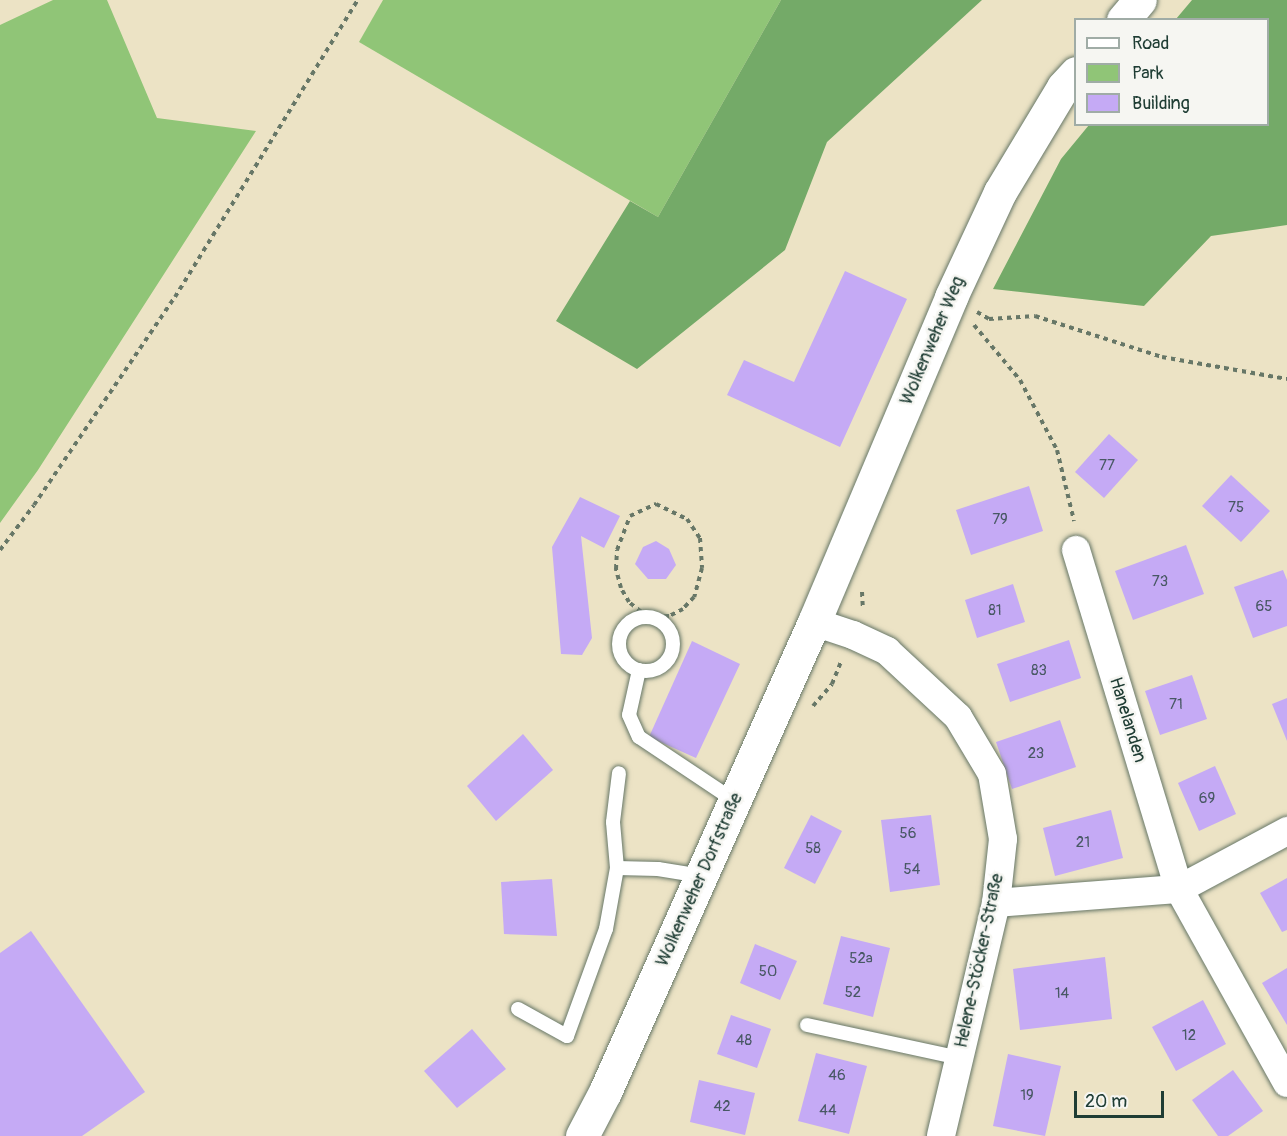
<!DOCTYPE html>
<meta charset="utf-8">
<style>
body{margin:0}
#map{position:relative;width:1287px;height:1136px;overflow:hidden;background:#ece3c5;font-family:Pangolin,sans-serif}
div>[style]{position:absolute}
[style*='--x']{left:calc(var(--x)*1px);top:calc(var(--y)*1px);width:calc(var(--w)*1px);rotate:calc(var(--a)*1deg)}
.green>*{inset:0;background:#90c577}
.forest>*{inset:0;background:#74aa68}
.building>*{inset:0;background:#c5aaf5}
.path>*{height:4px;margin-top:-2px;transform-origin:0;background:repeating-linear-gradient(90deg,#677767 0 4.5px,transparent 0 9px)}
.roads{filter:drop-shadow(0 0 2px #677767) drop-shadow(0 0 2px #677767)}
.lane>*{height:14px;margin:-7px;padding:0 7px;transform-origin:7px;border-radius:7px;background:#fff}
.lane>.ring{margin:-7px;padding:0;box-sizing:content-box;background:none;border:14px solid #fff;border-radius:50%}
.street>*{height:28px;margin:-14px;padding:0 14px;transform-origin:14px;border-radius:14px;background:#fff}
.secondary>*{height:33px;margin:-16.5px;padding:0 16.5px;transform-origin:16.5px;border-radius:16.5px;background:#fff}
span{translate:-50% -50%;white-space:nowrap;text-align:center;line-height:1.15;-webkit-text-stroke:5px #f6f6f2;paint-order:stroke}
.number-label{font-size:15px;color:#485864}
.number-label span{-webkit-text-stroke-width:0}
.street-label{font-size:18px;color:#1f3d34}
.legend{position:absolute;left:1074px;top:18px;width:195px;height:108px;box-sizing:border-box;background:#f6f6f2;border:2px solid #a0aca6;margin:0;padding:8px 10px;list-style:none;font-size:18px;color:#1f3d34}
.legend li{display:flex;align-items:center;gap:12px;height:30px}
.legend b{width:30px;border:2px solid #a0aca6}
.scale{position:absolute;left:1074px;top:1091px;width:90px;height:27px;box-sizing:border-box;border:3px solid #1f3d34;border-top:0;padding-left:8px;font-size:18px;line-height:21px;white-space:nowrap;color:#1f3d34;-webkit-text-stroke:4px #f6f6f2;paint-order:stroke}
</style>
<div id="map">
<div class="green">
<div style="clip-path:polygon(53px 0,107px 0,157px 118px,256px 131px,38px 470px,0 523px,0 25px)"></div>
<div style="clip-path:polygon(383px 0,781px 0,658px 217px,359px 42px)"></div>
</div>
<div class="forest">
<div style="clip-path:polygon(781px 0,982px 0,827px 142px,785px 250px,637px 369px,556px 321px,630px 201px,658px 217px)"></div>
<div style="clip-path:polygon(1192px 0,1287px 0,1287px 225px,1211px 236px,1144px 306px,993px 289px,1061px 159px,1089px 125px,1268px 124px,1268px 20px,1176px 19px)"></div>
</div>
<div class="building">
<div style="clip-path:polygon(845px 271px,907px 299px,840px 447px,727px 395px,744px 360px,794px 382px)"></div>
<div style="clip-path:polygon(1109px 434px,1138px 460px,1104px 498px,1075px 472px)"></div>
<div style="clip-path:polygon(1231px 475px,1270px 511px,1241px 542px,1202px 506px)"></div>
<div style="clip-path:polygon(1029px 486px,1043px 531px,971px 555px,956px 510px)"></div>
<div style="clip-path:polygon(580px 497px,620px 516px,604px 548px,581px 536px,592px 638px,582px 655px,561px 654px,552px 547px)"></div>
<div style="clip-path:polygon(656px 541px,669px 549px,676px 565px,666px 579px,648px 579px,635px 564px,643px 547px)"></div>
<div style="clip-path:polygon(1186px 545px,1204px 594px,1133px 620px,1115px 571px)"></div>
<div style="clip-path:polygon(1283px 570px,1287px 580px,1287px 626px,1253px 638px,1234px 587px)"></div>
<div style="clip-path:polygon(1013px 584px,1025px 622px,977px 638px,965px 600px)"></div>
<div style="clip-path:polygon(1069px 640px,1081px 678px,1010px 702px,997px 664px)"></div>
<div style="clip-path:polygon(692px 641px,740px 664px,696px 758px,649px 737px)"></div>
<div style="clip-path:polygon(1192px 675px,1207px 719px,1160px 735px,1145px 691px)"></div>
<div style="clip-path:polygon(1287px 698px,1287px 741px,1272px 704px)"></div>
<div style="clip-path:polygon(1060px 720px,1076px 767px,1012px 789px,996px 742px)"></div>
<div style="clip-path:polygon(523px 734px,553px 770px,496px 821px,467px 786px)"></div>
<div style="clip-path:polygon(1215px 766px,1236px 814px,1199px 831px,1178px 783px)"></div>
<div style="clip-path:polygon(1111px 810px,1123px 858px,1055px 876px,1043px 828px)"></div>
<div style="clip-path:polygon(811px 815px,842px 831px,815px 884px,784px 868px)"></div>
<div style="clip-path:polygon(931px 815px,940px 885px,890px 892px,881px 820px)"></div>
<div style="clip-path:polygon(1287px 878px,1287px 930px,1282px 932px,1260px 893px)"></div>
<div style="clip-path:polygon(552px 879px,557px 936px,504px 934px,501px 882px)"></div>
<div style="clip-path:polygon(31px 931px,145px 1092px,82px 1136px,0 1136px,0 953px)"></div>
<div style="clip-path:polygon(841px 936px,890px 948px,873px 1017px,823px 1004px)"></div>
<div style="clip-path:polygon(755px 944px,797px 961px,780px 1000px,740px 983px)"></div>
<div style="clip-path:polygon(1105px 957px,1112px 1019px,1020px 1030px,1013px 969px)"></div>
<div style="clip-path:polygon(1287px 968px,1287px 1025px,1262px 983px)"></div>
<div style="clip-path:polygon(1203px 1000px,1226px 1044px,1176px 1071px,1152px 1027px)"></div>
<div style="clip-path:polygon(731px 1015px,771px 1029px,757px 1068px,717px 1054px)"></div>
<div style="clip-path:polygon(472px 1029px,506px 1069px,457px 1108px,424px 1071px)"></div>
<div style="clip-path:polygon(816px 1053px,867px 1066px,849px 1134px,798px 1121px)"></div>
<div style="clip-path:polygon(1008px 1054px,1061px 1066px,1045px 1136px,993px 1126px)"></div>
<div style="clip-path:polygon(1233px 1070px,1263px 1111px,1228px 1136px,1218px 1136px,1192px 1100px)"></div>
<div style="clip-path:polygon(699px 1080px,755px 1093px,745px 1135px,690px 1122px)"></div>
</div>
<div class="path">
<div style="--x:977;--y:312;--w:14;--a:30"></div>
<div style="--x:989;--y:319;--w:46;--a:-3.7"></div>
<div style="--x:1035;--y:316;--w:133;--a:17.9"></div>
<div style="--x:1162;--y:357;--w:127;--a:10"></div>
<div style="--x:974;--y:325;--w:72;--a:50.1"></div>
<div style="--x:1020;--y:380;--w:79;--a:62.1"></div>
<div style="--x:1057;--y:450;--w:73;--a:76.5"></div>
<div style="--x:656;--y:504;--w:34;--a:26"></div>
<div style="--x:687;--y:519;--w:23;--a:56"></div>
<div style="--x:700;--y:538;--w:30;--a:86"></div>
<div style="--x:702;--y:568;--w:30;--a:105"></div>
<div style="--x:694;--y:597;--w:16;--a:133"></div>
<div style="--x:683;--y:609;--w:16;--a:153"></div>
<div style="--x:669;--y:616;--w:21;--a:177"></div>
<div style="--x:648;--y:617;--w:24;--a:-142"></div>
<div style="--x:629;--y:602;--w:16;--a:-120"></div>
<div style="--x:621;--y:588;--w:20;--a:-105"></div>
<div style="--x:616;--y:569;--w:19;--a:-87"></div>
<div style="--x:617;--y:550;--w:36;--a:-69"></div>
<div style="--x:630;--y:516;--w:29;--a:-25"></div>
<div style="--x:0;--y:550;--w:56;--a:-52.9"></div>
<div style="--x:34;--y:505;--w:251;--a:-55.9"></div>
<div style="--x:175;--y:297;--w:349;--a:-58.4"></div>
<div style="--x:862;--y:592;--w:17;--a:87"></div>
<div style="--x:813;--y:706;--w:29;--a:-49"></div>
<div style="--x:832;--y:684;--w:24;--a:-68"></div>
</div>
<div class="roads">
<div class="lane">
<div class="ring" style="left:619px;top:617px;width:40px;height:40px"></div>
<div style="--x:639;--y:670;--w:46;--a:102.5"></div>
<div style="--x:629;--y:715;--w:24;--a:66"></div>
<div style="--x:639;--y:737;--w:115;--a:33.7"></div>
<div style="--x:617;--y:868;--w:41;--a:1.4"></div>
<div style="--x:658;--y:869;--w:44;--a:9.2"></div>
<div style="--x:518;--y:1009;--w:56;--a:28.9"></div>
<div style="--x:567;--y:1036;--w:114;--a:-70"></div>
<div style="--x:606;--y:929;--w:62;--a:-79.8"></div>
<div style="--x:617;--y:868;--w:46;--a:-95"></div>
<div style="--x:613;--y:822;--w:49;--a:-83"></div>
<div style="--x:807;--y:1025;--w:157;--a:12.2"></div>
</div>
<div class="street">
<div style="--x:1076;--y:550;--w:354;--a:73.1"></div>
<div style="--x:1179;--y:889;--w:222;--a:60.9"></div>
<div style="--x:814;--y:622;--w:41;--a:18.4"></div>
<div style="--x:853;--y:635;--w:38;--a:25"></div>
<div style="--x:887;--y:651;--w:97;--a:42.9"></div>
<div style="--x:958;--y:717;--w:66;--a:59.2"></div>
<div style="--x:992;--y:774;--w:66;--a:80.4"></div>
<div style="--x:1003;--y:839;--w:64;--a:96.2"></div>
<div style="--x:996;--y:903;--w:239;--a:103.3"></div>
<div style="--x:996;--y:903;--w:184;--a:-4.4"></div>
<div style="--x:1179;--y:889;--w:123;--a:-28.2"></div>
</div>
<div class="secondary">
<div style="--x:1123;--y:20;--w:26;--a:-50"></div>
<div style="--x:582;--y:1136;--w:50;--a:-62.4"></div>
<div style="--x:605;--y:1092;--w:514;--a:-66.03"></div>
<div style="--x:814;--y:622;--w:353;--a:-67.1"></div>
<div style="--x:951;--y:297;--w:116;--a:-65"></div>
<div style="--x:1000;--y:192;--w:122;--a:-59"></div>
<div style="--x:1063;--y:87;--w:19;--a:-47"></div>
</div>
</div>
<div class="number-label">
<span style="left:1107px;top:466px">77</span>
<span style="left:1236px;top:508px">75</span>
<span style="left:1000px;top:520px">79</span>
<span style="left:1160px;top:582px">73</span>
<span style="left:1264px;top:607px">65</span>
<span style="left:995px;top:611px">81</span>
<span style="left:1039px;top:671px">83</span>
<span style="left:1176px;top:705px">71</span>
<span style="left:1036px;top:754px">23</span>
<span style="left:1207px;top:799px">69</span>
<span style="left:908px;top:834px">56</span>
<span style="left:1083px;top:843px">21</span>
<span style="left:813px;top:849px">58</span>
<span style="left:912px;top:870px">54</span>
<span style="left:861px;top:959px">52a</span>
<span style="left:768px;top:972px">50</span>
<span style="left:853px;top:993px">52</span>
<span style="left:1062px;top:994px">14</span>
<span style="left:1189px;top:1036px">12</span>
<span style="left:744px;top:1041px">48</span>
<span style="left:837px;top:1076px">46</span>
<span style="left:1027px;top:1096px">19</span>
<span style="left:722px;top:1107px">42</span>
<span style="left:828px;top:1111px">44</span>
</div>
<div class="street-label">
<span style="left:933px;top:341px;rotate:-67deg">Wolkenweher Weg</span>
<span style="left:1127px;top:720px;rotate:73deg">Hanelanden</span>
<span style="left:700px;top:880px;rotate:-66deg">Wolkenweher Dorfstraße</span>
<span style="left:980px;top:961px;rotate:-78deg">Helene-Stöcker-Straße</span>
</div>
<ul class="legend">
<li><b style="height:8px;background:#fff"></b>Road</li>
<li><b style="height:16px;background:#90c577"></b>Park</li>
<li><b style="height:16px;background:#c5aaf5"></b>Building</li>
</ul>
<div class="scale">20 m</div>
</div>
